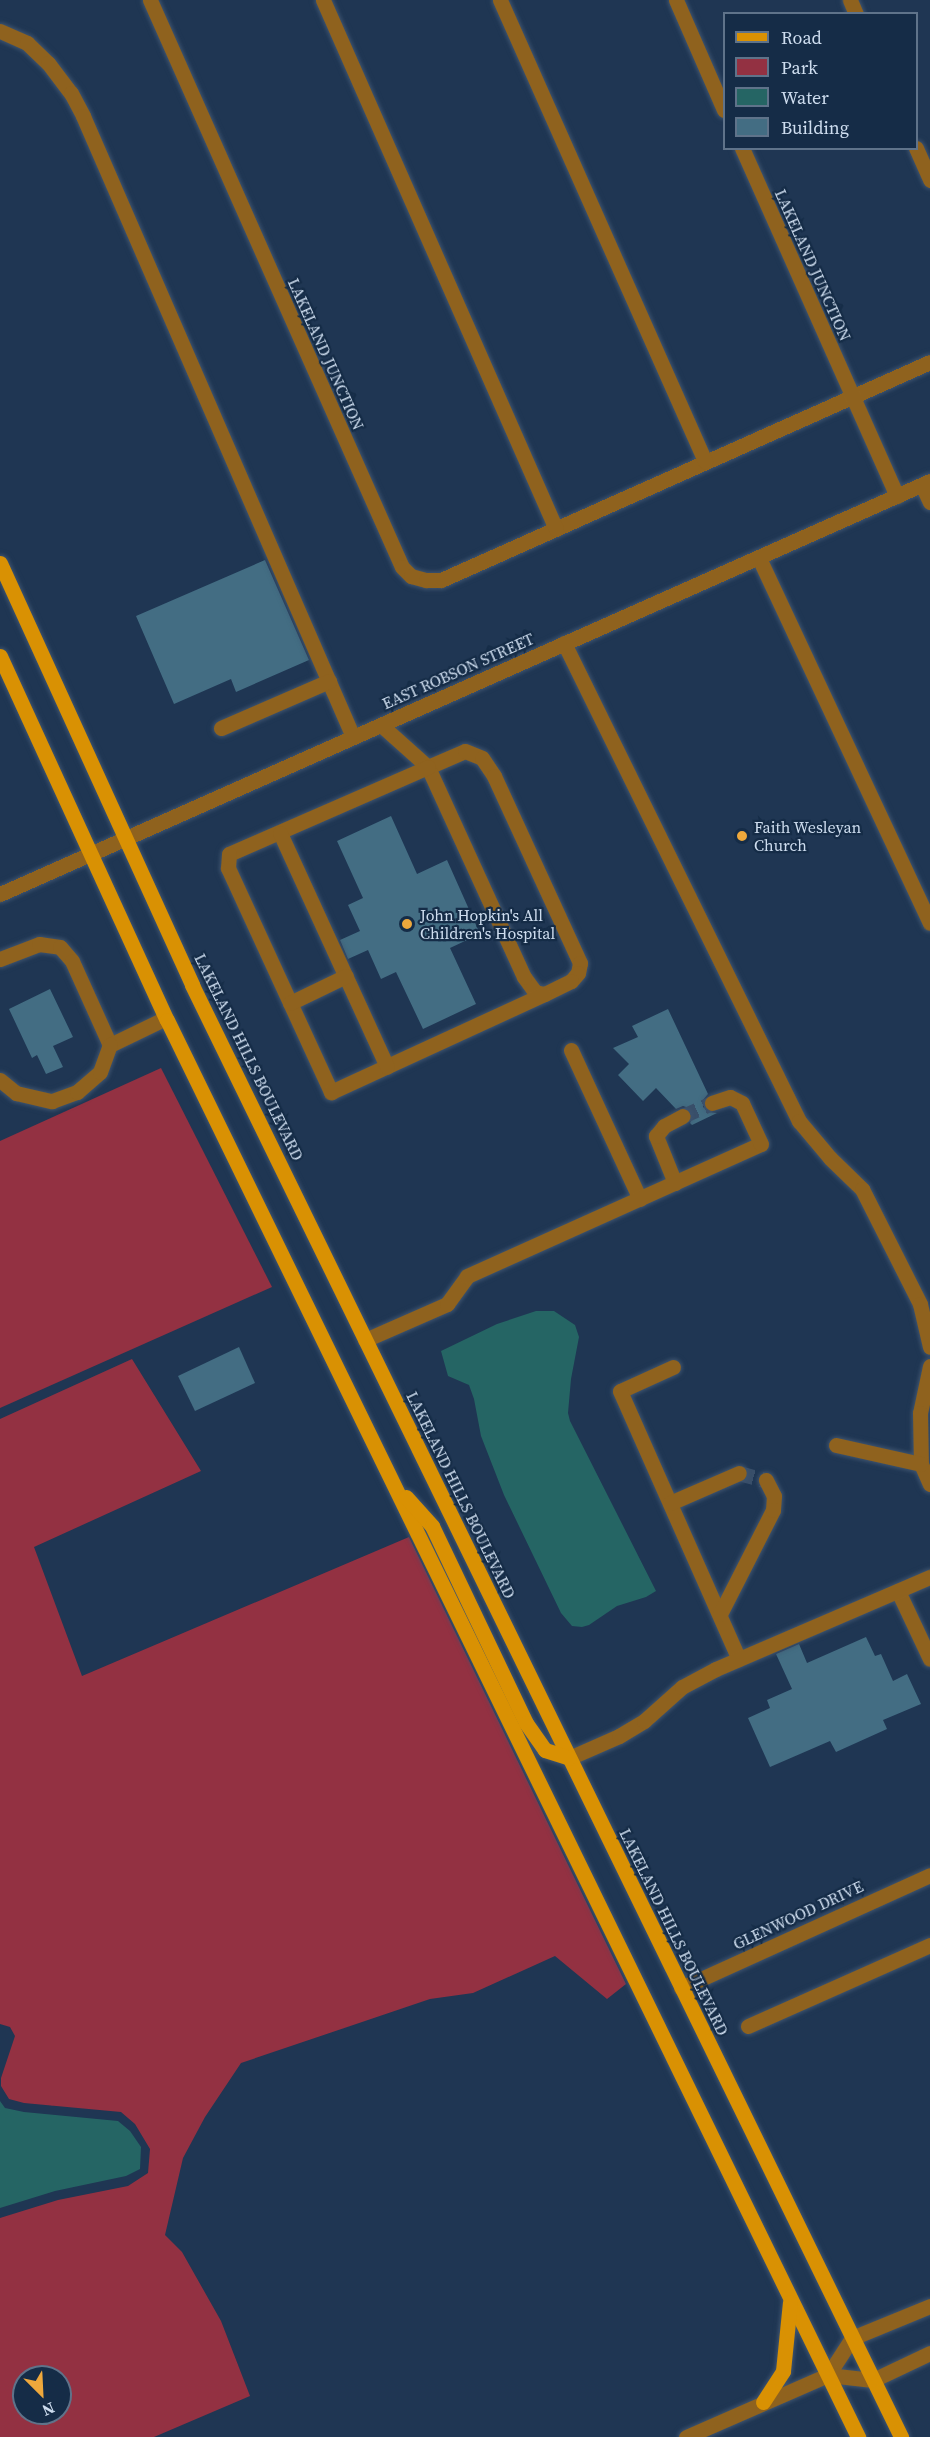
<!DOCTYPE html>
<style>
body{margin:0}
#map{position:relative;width:930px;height:2437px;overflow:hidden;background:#1f3653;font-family:"Source Serif 4",serif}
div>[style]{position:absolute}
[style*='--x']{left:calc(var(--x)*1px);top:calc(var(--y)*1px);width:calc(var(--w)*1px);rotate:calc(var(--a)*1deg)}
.green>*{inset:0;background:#933142}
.water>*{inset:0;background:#256564}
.building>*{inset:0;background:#436d83}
.minor-tunnel>*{height:15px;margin-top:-7.5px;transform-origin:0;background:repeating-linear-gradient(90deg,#394f6a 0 15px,transparent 0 23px)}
.roads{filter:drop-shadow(0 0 2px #3e546f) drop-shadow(0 0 2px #3e546f)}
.minor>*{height:15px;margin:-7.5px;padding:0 7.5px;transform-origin:7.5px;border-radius:7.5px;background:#8f621e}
.major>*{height:15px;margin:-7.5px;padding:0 7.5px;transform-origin:7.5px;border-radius:7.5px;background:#d99103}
.dots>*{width:16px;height:16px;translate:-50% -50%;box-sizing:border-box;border:3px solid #152c47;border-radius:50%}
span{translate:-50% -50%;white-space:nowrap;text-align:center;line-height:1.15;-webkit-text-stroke:4.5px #152c47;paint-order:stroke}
.street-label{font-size:16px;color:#ceddef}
.poi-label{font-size:16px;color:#ceddef}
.left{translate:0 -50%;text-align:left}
.legend{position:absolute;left:723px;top:12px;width:195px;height:138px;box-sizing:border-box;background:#152c47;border:2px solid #5f738a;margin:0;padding:8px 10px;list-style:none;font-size:18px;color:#ceddef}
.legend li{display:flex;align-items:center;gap:12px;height:30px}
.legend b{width:30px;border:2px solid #5f738a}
.north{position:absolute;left:12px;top:2365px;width:60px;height:60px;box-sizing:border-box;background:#152c47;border:2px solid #5f738a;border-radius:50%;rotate:156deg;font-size:16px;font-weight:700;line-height:24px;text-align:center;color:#ceddef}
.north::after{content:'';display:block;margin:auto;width:21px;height:27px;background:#eea83c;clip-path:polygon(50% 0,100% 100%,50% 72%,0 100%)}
</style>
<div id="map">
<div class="green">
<div style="clip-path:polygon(161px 1068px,272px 1287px,0 1408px,0 1141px)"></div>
<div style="clip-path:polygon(evenodd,132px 1359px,201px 1471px,34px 1547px,82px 1676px,409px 1537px,626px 1984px,607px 1999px,555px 1956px,473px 1993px,430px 1999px,241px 2063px,205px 2117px,183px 2158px,165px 2235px,182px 2252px,221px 2321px,250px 2396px,154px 2437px,0 2437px,0 2218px,58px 2200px,128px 2186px,148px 2173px,150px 2149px,135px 2124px,121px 2112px,24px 2103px,9px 2099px,1px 2086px,1px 2078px,15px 2036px,10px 2027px,0 2024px,0 1419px,132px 1359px,24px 2377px,60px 2377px,60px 2413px,24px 2413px,24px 2377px)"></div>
</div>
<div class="water">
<div style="clip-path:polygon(536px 1311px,554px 1311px,575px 1325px,579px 1337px,571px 1379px,568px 1413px,570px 1421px,656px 1591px,646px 1597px,617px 1606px,589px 1625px,582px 1627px,572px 1626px,561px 1613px,504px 1495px,481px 1436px,474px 1399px,469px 1385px,448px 1376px,441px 1351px,497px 1324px)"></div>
<div style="clip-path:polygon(0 2101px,5px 2108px,24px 2112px,118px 2121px,130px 2131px,141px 2147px,140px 2169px,126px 2176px,55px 2191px,0 2208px)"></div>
</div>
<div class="building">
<div style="clip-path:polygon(265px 560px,309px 660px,236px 692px,231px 679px,174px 704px,136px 616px)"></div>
<div style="clip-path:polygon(391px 816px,417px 874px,447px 860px,480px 934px,450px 948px,476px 1004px,423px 1029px,396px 972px,381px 979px,368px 950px,348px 959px,340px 940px,360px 931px,348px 905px,363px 898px,337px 841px)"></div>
<div style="clip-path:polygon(50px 989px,73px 1037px,53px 1046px,63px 1067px,46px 1074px,37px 1055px,32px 1058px,9px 1009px)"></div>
<div style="clip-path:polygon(668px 1009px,708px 1094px,703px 1100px,703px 1107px,709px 1112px,717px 1113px,692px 1125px,690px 1123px,693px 1116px,689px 1108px,683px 1106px,676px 1109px,656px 1088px,643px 1101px,618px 1075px,629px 1064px,613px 1048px,638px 1037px,632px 1026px)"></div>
<div style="clip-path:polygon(239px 1347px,255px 1383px,195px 1411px,178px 1376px)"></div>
<div style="clip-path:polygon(866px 1637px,875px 1656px,881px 1654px,893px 1681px,907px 1674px,921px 1704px,883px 1720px,887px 1729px,836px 1752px,830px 1741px,770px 1767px,748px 1718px,770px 1708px,767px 1700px,792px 1689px,776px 1654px,799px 1644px,807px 1663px)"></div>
</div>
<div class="minor-tunnel">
<div style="--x:683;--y:1116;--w:32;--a:-24"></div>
<div style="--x:739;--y:1473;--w:28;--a:15"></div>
</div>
<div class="roads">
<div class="minor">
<div style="--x:150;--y:0;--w:620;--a:66.04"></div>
<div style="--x:402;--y:567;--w:13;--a:45"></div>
<div style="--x:411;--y:576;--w:16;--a:15"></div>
<div style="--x:426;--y:580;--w:15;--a:0"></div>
<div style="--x:441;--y:580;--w:535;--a:-24.03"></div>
<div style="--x:323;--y:0;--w:578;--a:66.23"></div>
<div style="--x:500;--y:0;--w:505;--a:66.03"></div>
<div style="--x:676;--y:0;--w:120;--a:66.4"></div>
<div style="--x:850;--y:0;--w:15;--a:67"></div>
<div style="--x:0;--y:31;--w:30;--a:24"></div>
<div style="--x:27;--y:43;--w:29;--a:44"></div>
<div style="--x:48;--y:63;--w:38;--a:53"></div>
<div style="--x:71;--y:93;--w:26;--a:62"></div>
<div style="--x:83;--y:116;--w:677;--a:66.5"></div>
<div style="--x:742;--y:148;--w:381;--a:66"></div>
<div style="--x:916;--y:148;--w:35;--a:66"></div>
<div style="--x:922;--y:485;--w:19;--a:65"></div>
<div style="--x:759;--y:558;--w:403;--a:64.9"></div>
<div style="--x:564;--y:643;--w:533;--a:63.82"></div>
<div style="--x:799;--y:1121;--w:48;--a:50"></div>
<div style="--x:830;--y:1158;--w:45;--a:44.1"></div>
<div style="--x:862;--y:1189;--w:129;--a:63.2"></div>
<div style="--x:920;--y:1304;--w:44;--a:76.9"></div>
<div style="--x:381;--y:725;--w:63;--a:41.8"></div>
<div style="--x:428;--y:767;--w:40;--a:-23.4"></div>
<div style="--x:465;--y:751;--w:18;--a:22"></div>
<div style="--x:482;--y:758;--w:22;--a:56"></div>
<div style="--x:494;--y:776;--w:206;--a:65.3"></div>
<div style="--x:580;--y:963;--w:10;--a:101"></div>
<div style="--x:578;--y:973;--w:11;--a:131"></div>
<div style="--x:571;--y:981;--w:30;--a:154"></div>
<div style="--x:544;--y:994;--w:9;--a:-167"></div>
<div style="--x:535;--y:992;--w:19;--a:-126"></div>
<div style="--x:524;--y:977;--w:231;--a:-114.6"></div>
<div style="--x:428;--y:767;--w:217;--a:156.4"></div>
<div style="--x:229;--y:854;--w:14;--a:94"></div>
<div style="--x:228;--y:868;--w:247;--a:65.3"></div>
<div style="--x:331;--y:1092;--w:234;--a:-24.7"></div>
<div style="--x:221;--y:728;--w:118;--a:-23.5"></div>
<div style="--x:280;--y:833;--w:257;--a:65.4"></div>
<div style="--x:0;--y:894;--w:1018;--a:-23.95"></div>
<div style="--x:0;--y:959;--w:42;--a:-21"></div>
<div style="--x:39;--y:944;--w:21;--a:8"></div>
<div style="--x:60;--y:947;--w:18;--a:49"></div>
<div style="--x:72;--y:961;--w:92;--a:65.7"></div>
<div style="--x:110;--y:1045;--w:62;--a:-25.7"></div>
<div style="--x:290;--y:1003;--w:62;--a:-25.7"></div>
<div style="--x:571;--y:1050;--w:164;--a:65.2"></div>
<div style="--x:0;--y:1080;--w:21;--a:39"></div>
<div style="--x:16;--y:1093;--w:37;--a:13"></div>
<div style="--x:52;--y:1101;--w:27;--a:-20"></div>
<div style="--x:77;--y:1092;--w:30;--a:-41"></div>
<div style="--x:100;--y:1072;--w:29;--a:-70"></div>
<div style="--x:675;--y:1183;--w:51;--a:-112"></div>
<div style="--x:656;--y:1136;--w:13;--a:-51"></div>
<div style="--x:664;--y:1126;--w:21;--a:-28"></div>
<div style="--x:365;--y:1340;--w:90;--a:-23.7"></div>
<div style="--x:447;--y:1304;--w:34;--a:-54"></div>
<div style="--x:467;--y:1276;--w:322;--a:-24.2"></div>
<div style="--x:761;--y:1144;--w:45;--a:-114.9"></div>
<div style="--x:742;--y:1103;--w:13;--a:-153"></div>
<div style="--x:730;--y:1097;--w:19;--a:162"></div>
<div style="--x:930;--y:1366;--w:48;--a:102"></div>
<div style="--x:920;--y:1413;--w:51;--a:88.9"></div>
<div style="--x:921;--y:1464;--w:22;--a:66"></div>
<div style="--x:673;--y:1367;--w:58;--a:155.6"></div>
<div style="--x:620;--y:1391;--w:293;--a:66.1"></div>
<div style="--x:836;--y:1445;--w:87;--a:12.6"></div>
<div style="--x:670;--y:1503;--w:75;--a:-23.5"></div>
<div style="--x:898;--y:1591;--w:75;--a:64.8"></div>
<div style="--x:720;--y:1614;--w:117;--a:-63"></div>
<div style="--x:773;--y:1510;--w:14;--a:-86"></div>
<div style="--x:774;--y:1496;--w:18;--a:-117"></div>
<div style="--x:569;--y:1758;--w:55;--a:-23.7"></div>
<div style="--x:619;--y:1736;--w:29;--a:-31"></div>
<div style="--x:644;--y:1721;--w:51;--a:-41.8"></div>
<div style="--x:682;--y:1687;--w:38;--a:-28"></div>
<div style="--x:716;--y:1669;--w:233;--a:-23.3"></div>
<div style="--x:681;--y:1988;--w:273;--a:-24.4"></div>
<div style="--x:748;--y:2026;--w:199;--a:-24"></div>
<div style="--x:828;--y:2375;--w:44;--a:-57"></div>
<div style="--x:852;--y:2338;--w:84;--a:-22.3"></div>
<div style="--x:686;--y:2437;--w:155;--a:-23.6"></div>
<div style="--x:828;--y:2375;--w:45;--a:6.3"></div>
<div style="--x:873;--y:2380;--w:63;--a:-25.3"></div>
</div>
<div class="major">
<div style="--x:0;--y:563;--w:464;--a:65.5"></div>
<div style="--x:192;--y:985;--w:1616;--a:63.97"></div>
<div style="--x:0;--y:656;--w:400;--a:65.4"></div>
<div style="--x:167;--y:1020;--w:1577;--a:64"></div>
<div style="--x:406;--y:1497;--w:39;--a:48"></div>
<div style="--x:432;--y:1526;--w:218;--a:64.5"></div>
<div style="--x:526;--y:1723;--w:33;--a:55"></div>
<div style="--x:545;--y:1750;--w:25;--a:18"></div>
<div style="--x:763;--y:2402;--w:37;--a:-57"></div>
<div style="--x:783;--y:2371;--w:69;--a:-84.2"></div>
</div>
</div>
<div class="dots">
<div style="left:742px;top:836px;background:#eea83c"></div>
<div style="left:407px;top:924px;background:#eea83c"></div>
</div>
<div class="street-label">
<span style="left:813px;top:265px;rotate:66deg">LAKELAND JUNCTION</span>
<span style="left:326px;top:354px;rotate:66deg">LAKELAND JUNCTION</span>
<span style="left:458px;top:671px;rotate:-24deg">EAST ROBSON STREET</span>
<span style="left:249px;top:1057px;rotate:64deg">LAKELAND HILLS BOULEVARD</span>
<span style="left:461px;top:1495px;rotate:64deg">LAKELAND HILLS BOULEVARD</span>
<span style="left:798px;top:1915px;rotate:-25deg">GLENWOOD DRIVE</span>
<span style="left:674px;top:1932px;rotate:64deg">LAKELAND HILLS BOULEVARD</span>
</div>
<div class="poi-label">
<span class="left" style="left:754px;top:836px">Faith Wesleyan<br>Church</span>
<span class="left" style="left:420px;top:924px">John Hopkin's All<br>Children's Hospital</span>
</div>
<ul class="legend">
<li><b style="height:8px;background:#d99103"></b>Road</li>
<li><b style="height:16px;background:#933142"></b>Park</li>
<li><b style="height:16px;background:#256564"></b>Water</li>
<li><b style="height:16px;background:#436d83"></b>Building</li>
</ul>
<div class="north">N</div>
</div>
